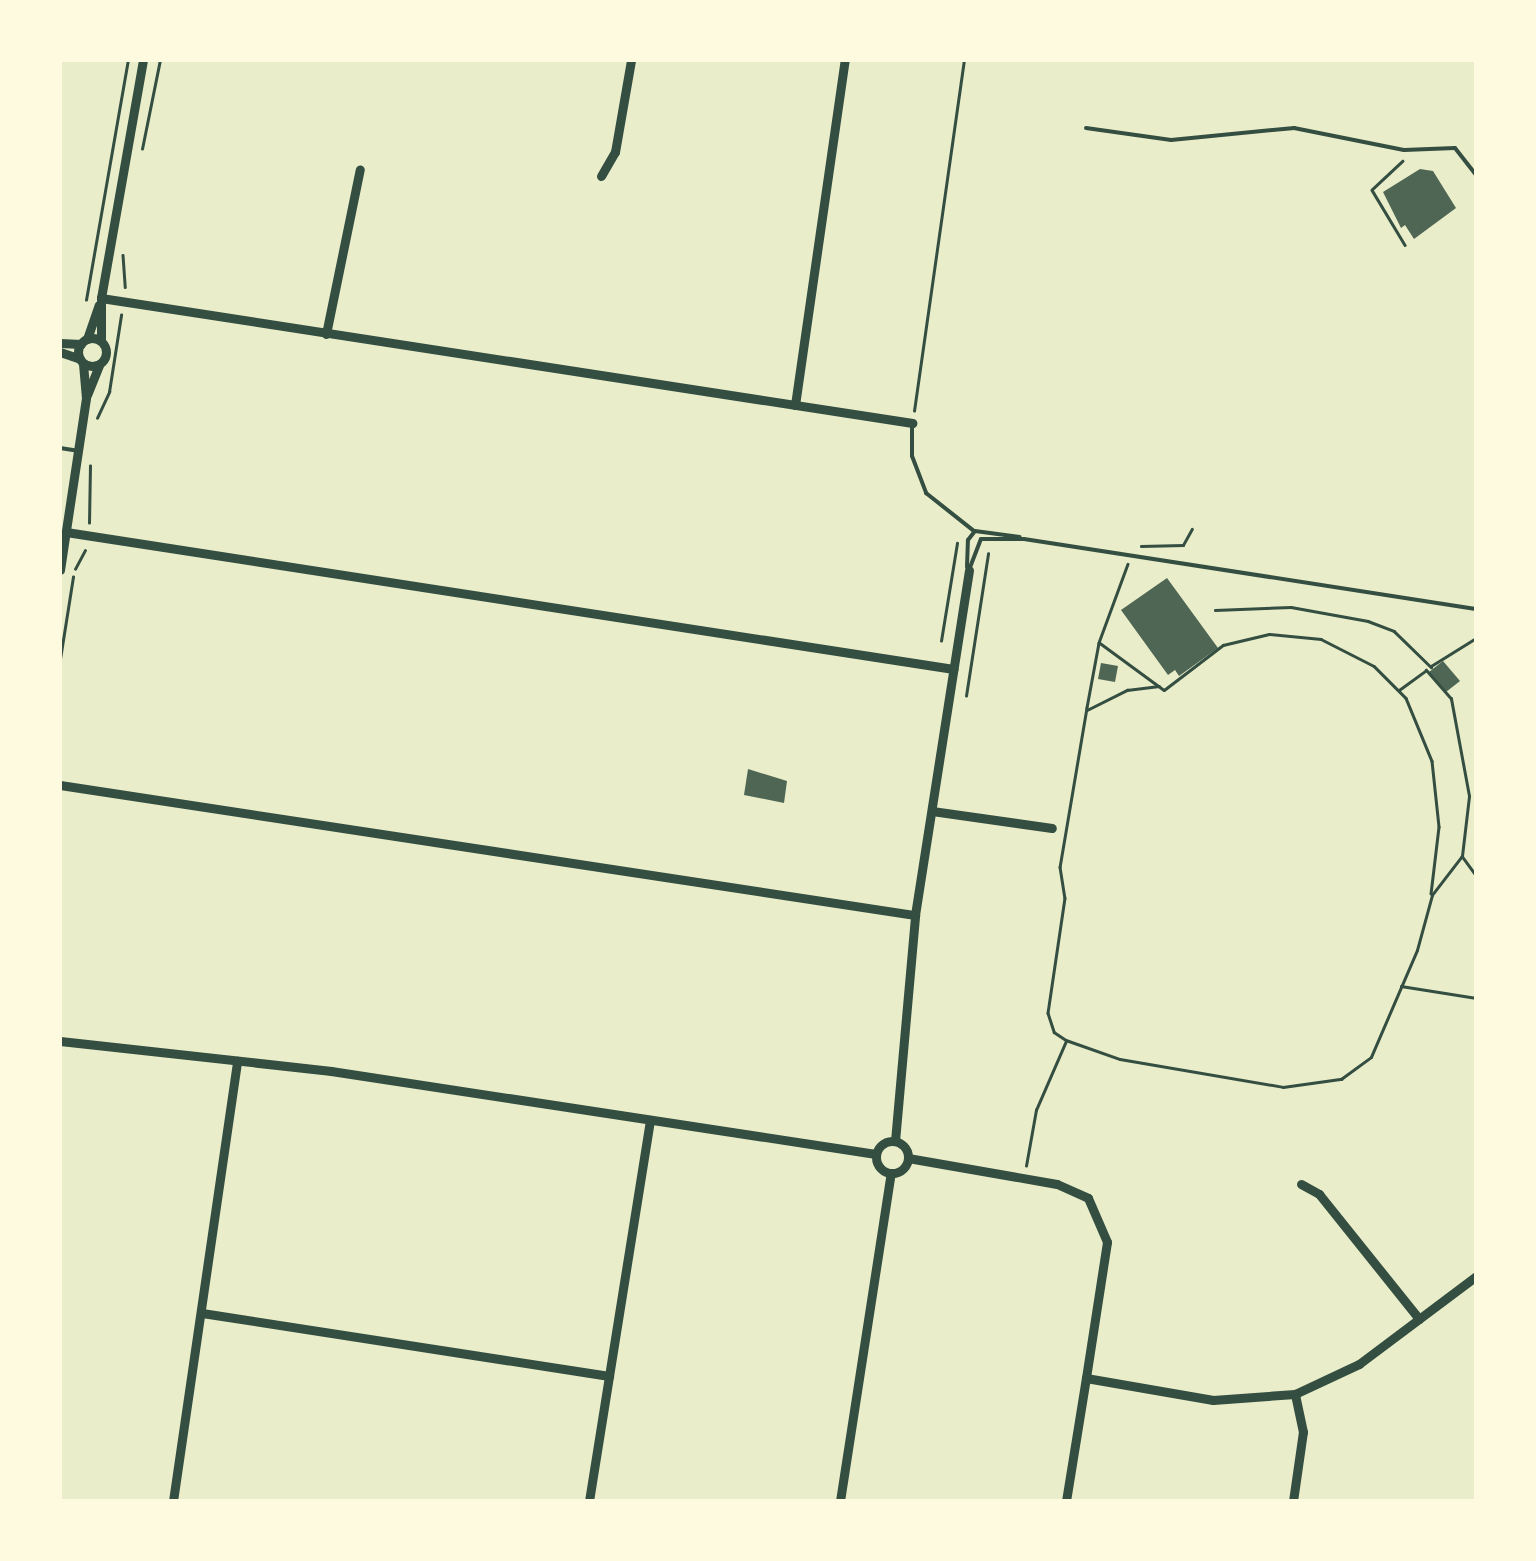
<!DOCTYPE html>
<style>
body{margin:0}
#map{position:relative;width:1536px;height:1561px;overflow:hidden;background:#e9edc9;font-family:"Sofia Sans Condensed",sans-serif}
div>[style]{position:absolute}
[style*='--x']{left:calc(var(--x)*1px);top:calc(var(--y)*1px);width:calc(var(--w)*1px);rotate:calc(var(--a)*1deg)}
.building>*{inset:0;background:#4f6655}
.path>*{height:2.5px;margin:-1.25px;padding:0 1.25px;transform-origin:1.25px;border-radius:1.25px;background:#344e41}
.service>*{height:4px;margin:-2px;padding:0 2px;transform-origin:2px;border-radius:2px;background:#344e41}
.minor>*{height:9px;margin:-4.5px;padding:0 4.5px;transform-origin:4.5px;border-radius:4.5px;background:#344e41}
.minor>.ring{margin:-4.5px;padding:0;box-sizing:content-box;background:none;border:9px solid #344e41;border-radius:50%}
span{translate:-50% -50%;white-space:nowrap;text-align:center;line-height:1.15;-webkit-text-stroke:8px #fefae0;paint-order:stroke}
.frame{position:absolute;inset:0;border:62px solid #fefae0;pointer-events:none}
</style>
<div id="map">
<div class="building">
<div style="clip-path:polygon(1420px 169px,1433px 171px,1456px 208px,1414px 239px,1405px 225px,1401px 228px,1383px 192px)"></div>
<div style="clip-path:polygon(1167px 578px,1218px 648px,1179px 676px,1175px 670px,1168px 675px,1121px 610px)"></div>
<div style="clip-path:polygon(1443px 661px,1460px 681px,1446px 692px,1429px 672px)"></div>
<div style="clip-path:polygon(1101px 663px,1118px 666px,1115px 682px,1098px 679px)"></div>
<div style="clip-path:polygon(748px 769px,787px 781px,784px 803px,744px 795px)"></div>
</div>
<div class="path">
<div style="--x:142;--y:149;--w:91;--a:-78.6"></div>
<div style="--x:1403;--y:161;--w:42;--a:136.9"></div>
<div style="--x:1372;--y:190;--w:64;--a:59"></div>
<div style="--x:123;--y:255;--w:32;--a:86"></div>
<div style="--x:86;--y:300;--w:244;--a:-80.1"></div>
<div style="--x:914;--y:411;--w:355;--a:-81.9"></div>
<div style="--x:97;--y:418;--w:29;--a:-65"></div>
<div style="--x:109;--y:392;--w:78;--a:-81.1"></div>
<div style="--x:89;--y:523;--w:57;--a:-89"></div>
<div style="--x:1141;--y:546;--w:42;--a:-1.4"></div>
<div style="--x:1183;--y:545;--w:18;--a:-61"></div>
<div style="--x:1128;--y:564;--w:84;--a:110.2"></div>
<div style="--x:1099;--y:643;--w:66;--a:100.5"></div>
<div style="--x:1087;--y:708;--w:161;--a:99.6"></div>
<div style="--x:1060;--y:867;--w:31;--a:81"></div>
<div style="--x:1065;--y:898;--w:116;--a:98.4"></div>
<div style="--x:1048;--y:1013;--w:20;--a:72"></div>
<div style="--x:1054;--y:1032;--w:14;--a:34"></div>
<div style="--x:1066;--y:1040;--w:57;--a:19.4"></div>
<div style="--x:1120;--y:1059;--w:165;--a:9.7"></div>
<div style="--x:1283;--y:1087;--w:59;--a:-7.9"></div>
<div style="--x:1341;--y:1079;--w:37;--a:-36"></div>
<div style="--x:1371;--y:1057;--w:116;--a:-66.7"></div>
<div style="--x:1417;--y:950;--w:57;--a:-74.7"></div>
<div style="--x:1432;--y:895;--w:49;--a:-52.4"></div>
<div style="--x:1462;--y:856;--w:60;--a:-83.3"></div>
<div style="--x:1469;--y:796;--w:99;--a:-100.5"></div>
<div style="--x:1451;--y:699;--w:38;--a:-131"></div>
<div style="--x:75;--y:569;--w:21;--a:-62"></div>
<div style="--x:1215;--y:610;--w:76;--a:-2.3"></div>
<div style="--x:1291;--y:607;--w:78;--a:10.3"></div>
<div style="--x:1368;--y:621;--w:28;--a:21"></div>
<div style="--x:1394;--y:631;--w:52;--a:44.2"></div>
<div style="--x:941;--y:641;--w:99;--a:-80.7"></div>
<div style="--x:1100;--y:643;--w:79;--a:36.3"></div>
<div style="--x:1164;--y:690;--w:74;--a:-37.3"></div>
<div style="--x:1223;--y:645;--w:47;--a:-13.4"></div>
<div style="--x:1269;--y:634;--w:52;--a:5.5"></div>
<div style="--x:1321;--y:639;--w:59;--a:27"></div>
<div style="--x:1374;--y:666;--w:45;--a:45"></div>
<div style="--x:1406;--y:698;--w:68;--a:67.6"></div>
<div style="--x:1432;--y:761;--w:66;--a:83.9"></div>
<div style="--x:1439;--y:827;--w:67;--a:96.8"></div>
<div style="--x:60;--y:659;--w:83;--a:-81"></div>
<div style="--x:1431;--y:666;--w:53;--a:-31.9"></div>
<div style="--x:1399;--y:690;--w:32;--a:-36"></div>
<div style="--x:966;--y:696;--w:144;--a:-81.2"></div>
<div style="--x:1087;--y:710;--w:45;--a:-26.6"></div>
<div style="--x:1127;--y:690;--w:32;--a:-7"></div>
<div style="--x:1462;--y:856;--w:24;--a:54"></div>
<div style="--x:1401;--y:986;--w:76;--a:9.1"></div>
<div style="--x:1026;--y:1166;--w:57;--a:-79.9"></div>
<div style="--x:1036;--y:1110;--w:75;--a:-66.5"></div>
</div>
<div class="service">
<div style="--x:1086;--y:128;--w:86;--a:8"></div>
<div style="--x:1171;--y:140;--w:124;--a:-5.6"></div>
<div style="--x:1294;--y:128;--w:112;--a:11.3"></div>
<div style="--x:1404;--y:150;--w:51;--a:-2.2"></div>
<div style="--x:1455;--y:148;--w:34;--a:52"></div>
<div style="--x:912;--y:423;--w:33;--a:90"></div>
<div style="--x:912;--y:456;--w:40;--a:69"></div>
<div style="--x:926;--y:493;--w:61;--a:38.4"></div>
<div style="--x:60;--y:448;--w:18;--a:9"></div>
<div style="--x:967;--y:567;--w:27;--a:-88"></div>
<div style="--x:968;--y:540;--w:11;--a:-52"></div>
<div style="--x:975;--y:531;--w:45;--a:7.6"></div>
<div style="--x:969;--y:570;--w:33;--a:-69"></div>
<div style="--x:981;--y:539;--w:43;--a:0"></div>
<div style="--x:1024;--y:539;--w:457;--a:8.8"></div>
</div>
<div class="minor">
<div style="--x:601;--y:176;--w:28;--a:-60"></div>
<div style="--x:615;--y:152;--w:93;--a:-80.1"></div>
<div style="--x:101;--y:298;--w:821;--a:8.76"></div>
<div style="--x:326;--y:334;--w:168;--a:-78.4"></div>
<div class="ring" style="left:78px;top:338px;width:19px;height:19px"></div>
<div style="--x:87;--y:339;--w:36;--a:-71"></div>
<div style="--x:101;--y:341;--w:43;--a:-90"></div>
<div style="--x:101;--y:298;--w:242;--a:-80"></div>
<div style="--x:60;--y:343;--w:21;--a:3"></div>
<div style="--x:60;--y:352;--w:21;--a:19"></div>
<div style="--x:87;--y:395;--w:32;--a:-68"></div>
<div style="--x:795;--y:405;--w:349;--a:-81.8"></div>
<div style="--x:66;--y:532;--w:898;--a:8.78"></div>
<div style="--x:60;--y:570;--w:174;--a:-81.4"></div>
<div style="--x:86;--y:398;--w:35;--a:-95"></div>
<div style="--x:60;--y:785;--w:865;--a:8.65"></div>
<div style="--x:932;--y:811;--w:121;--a:8.1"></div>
<div style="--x:60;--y:1041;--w:273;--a:6.3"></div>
<div style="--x:331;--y:1071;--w:551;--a:8.66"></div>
<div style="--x:895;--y:1141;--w:227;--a:-84.9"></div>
<div style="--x:915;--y:915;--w:349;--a:-81.1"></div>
<div class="ring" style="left:876px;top:1141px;width:23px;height:23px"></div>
<div style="--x:908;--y:1158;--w:151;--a:9.9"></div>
<div style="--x:1057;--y:1184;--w:34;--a:24"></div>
<div style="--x:1088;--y:1198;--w:48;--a:66.6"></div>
<div style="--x:1107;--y:1242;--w:138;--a:98.8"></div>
<div style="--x:1086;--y:1378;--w:129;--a:9.8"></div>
<div style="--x:1213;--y:1400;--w:82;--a:-4.2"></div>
<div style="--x:1295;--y:1394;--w:71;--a:-25.1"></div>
<div style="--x:1359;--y:1364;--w:146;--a:-36.9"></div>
<div style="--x:1301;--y:1184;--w:21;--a:29"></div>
<div style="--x:1319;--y:1194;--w:160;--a:51.3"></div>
<div style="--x:202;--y:1313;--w:412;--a:8.8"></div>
<div style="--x:173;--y:1501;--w:445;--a:-81.7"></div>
<div style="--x:589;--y:1501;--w:386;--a:-80.9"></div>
<div style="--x:840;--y:1501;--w:332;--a:-81.2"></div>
<div style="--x:1066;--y:1501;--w:125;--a:-80.8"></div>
<div style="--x:1293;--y:1501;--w:70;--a:-81.8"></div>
<div style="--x:1303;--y:1432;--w:39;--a:-102"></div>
</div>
<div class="frame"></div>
</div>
